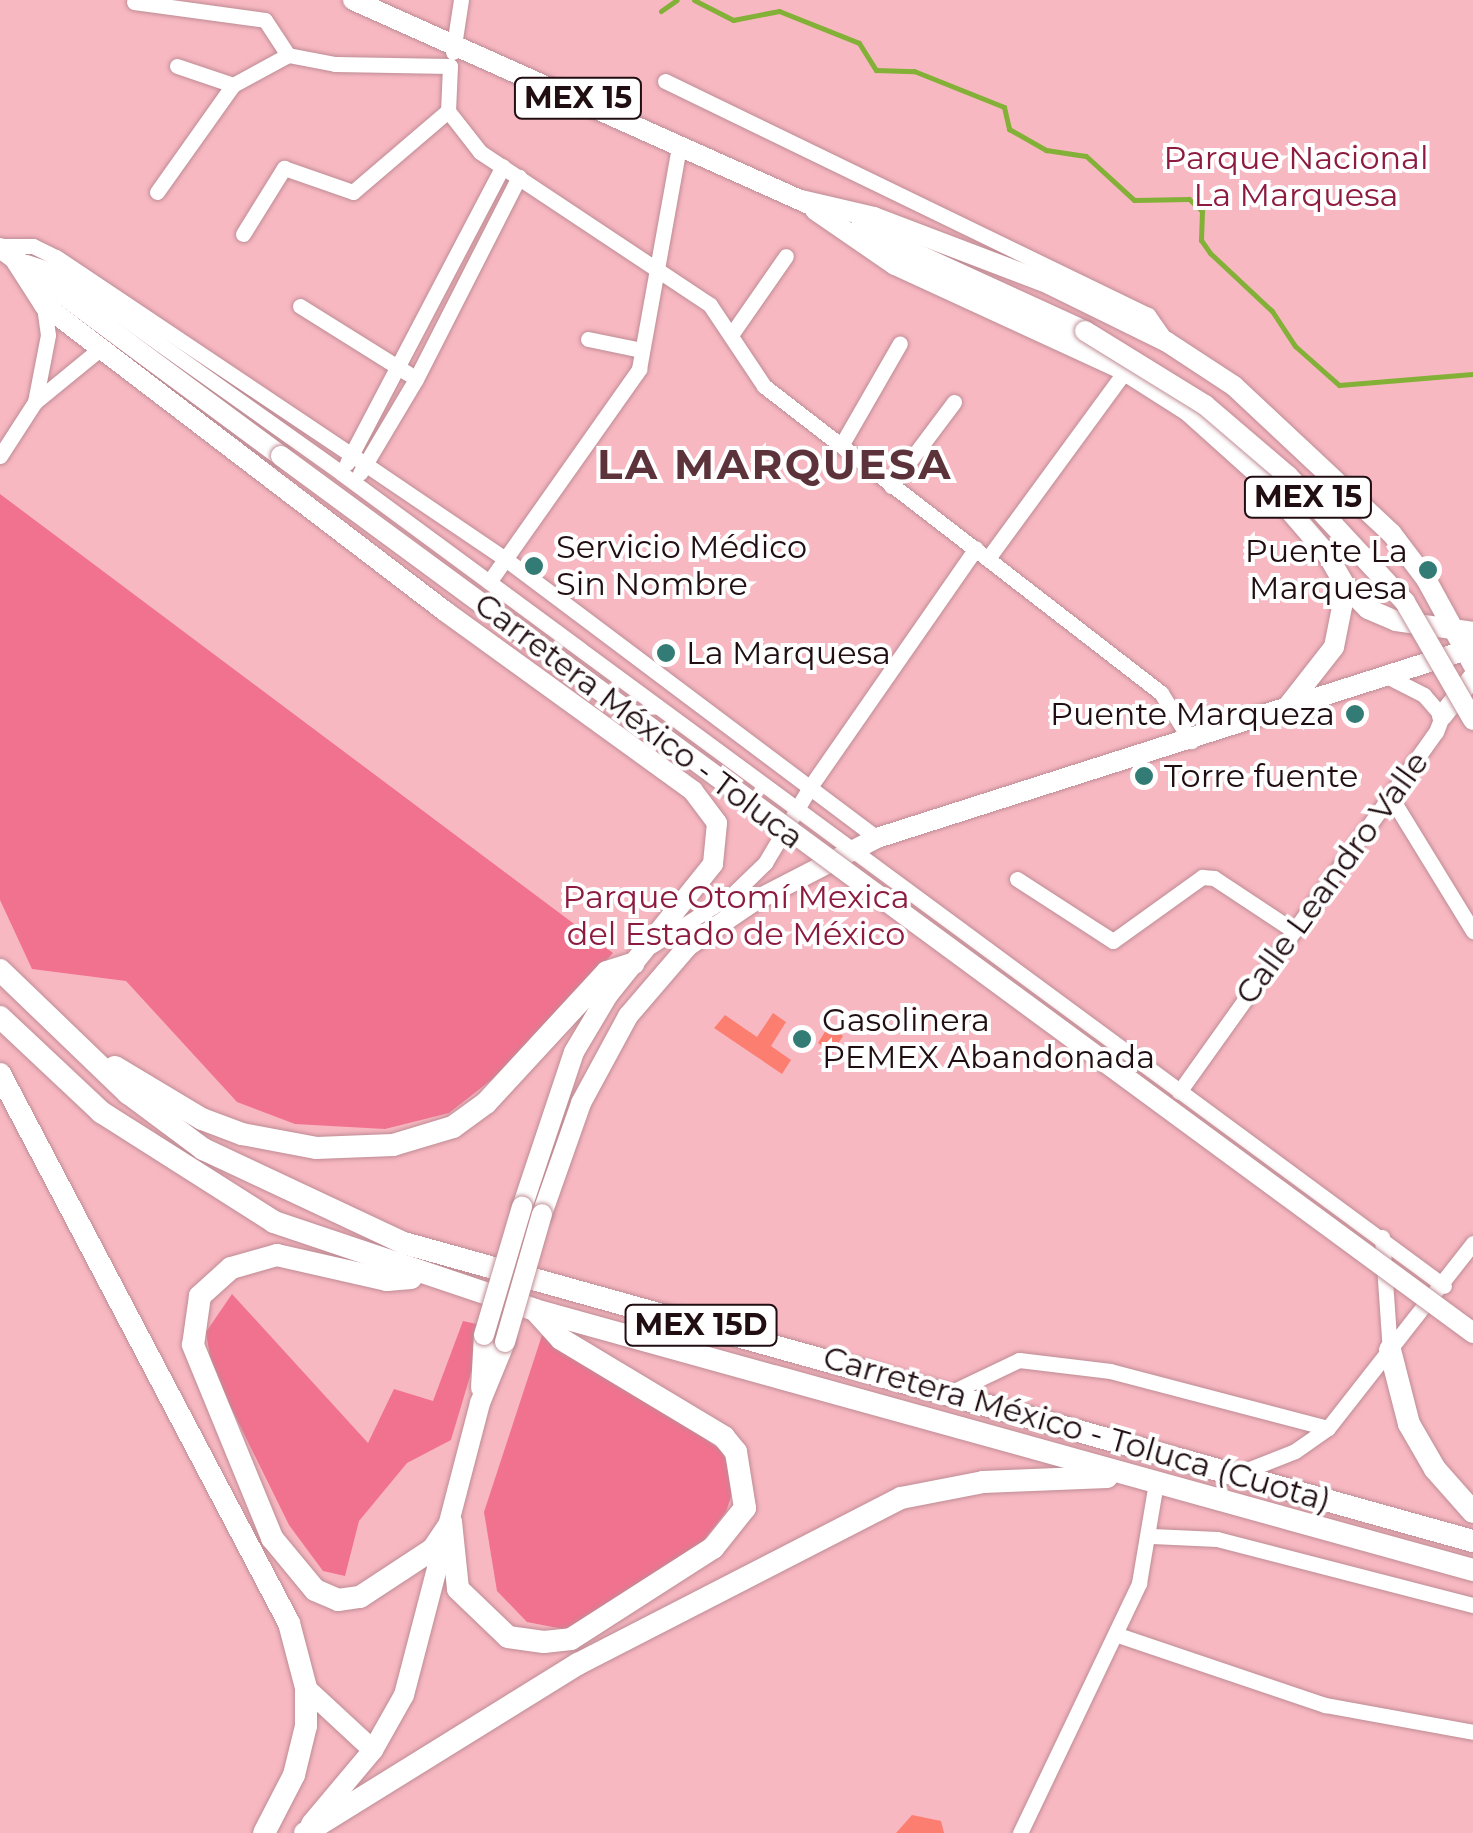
<!DOCTYPE html>
<meta charset="utf-8">
<style>
body{margin:0}
#map{position:relative;width:1473px;height:1833px;overflow:hidden;background:#f9d8dd;font-family:Montserrat,sans-serif}
div>[style]{position:absolute}
[style*='--x']{left:calc(var(--x)*1px);top:calc(var(--y)*1px);width:calc(var(--w)*1px);rotate:calc(var(--a)*1deg)}
.green>*{inset:0;background:#f8b8c2}
.forest>*{inset:0;background:#f0728f}
.stream>*{height:5px;margin:-2.5px;padding:0 2.5px;transform-origin:2.5px;border-radius:2.5px;background:#83b037}
.building>*{inset:0;background:#fc7e70}
.roads{filter:drop-shadow(0 0 2px #be8c94) drop-shadow(0 0 2px #be8c94)}
.minor>*{height:15px;margin:-7.5px;padding:0 7.5px;transform-origin:7.5px;border-radius:7.5px;background:#fff}
.major>*{height:20px;margin:-10px;padding:0 10px;transform-origin:10px;border-radius:10px;background:#fff}
.highway>*{height:22px;margin:-11px;padding:0 11px;transform-origin:11px;border-radius:11px;background:#fff}
.bridges{filter:drop-shadow(0 0 2px #be8c94) drop-shadow(0 0 2px #be8c94)}
.major-bridge>*{height:20px;margin:-10px;padding:0 10px;transform-origin:10px;border-radius:10px;background:#fff}
.dots>*{width:28px;height:28px;translate:-50% -50%;box-sizing:border-box;border:5px solid #fff;border-radius:50%}
span{translate:-50% -50%;white-space:nowrap;text-align:center;line-height:1.15;-webkit-text-stroke:8px #fff;paint-order:stroke}
.shield-label span{padding:2px 8px;background:#fff;border:2px solid;border-radius:8px;-webkit-text-stroke-width:0}
.shield-label{font-size:30px;color:#200e12;font-weight:700}
.park-label{font-size:32px;color:#8c1b3f}
.poi-label{font-size:32px;color:#200e12}
.left{translate:0 -50%;text-align:left}
.right{translate:-100% -50%;text-align:right}
.street-label{font-size:32px;color:#200e12}
.district-label{font-size:42px;color:#5d333b;font-weight:700;letter-spacing:2.5px}
</style>
<div id="map">
<div class="green">
<div style="clip-path:polygon(0 0,1473px 0,1473px 1833px,0 1833px)"></div>
</div>
<div class="forest">
<div style="clip-path:polygon(0 494px,613px 953px,513px 1063px,449px 1113px,385px 1129px,295px 1124px,237px 1102px,126px 981px,32px 969px,0 900px)"></div>
<div style="clip-path:polygon(232px 1294px,368px 1443px,394px 1389px,433px 1401px,463px 1321px,485px 1326px,451px 1440px,407px 1463px,359px 1521px,345px 1576px,323px 1571px,289px 1525px,212px 1369px,206px 1332px)"></div>
<div style="clip-path:polygon(546px 1323px,722px 1451px,735px 1484px,726px 1512px,703px 1541px,568px 1630px,527px 1622px,497px 1591px,484px 1512px)"></div>
</div>
<div class="stream">
<div style="--x:694;--y:0;--w:44;--a:27.1"></div>
<div style="--x:733;--y:20;--w:47;--a:-11.1"></div>
<div style="--x:779;--y:11;--w:86;--a:21.8"></div>
<div style="--x:859;--y:43;--w:32;--a:58"></div>
<div style="--x:876;--y:70;--w:38;--a:2"></div>
<div style="--x:914;--y:71;--w:97;--a:21.8"></div>
<div style="--x:1004;--y:107;--w:23;--a:77"></div>
<div style="--x:1009;--y:129;--w:43;--a:29.6"></div>
<div style="--x:1046;--y:150;--w:40;--a:8.5"></div>
<div style="--x:1086;--y:156;--w:65;--a:42.5"></div>
<div style="--x:1134;--y:200;--w:55;--a:-1"></div>
<div style="--x:1189;--y:199;--w:18;--a:43"></div>
<div style="--x:1202;--y:211;--w:29;--a:92"></div>
<div style="--x:1201;--y:240;--w:16;--a:55"></div>
<div style="--x:1210;--y:253;--w:85;--a:43.1"></div>
<div style="--x:1272;--y:311;--w:42;--a:56.7"></div>
<div style="--x:1295;--y:346;--w:59;--a:41.6"></div>
<div style="--x:1339;--y:385;--w:134;--a:-4.7"></div>
<div style="--x:661;--y:11;--w:19;--a:-35"></div>
</div>
<div class="building">
<div style="clip-path:polygon(773px 1013px,786px 1022px,771px 1046px,791px 1060px,782px 1074px,714px 1028px,725px 1015px,757px 1037px)"></div>
<div style="clip-path:polygon(829px 1025px,843px 1036px,832px 1053px,818px 1043px)"></div>
<div style="clip-path:polygon(912px 1815px,941px 1821px,944px 1833px,896px 1833px)"></div>
</div>
<div class="roads">
<div class="minor">
<div style="--x:134;--y:2;--w:132;--a:7.8"></div>
<div style="--x:265;--y:20;--w:42;--a:56.7"></div>
<div style="--x:288;--y:55;--w:48;--a:10.8"></div>
<div style="--x:335;--y:64;--w:115;--a:1"></div>
<div style="--x:450;--y:66;--w:45;--a:92.5"></div>
<div style="--x:448;--y:111;--w:52;--a:52"></div>
<div style="--x:480;--y:152;--w:276;--a:33.6"></div>
<div style="--x:710;--y:305;--w:97;--a:56.3"></div>
<div style="--x:764;--y:386;--w:502;--a:37.71"></div>
<div style="--x:1161;--y:693;--w:57;--a:58"></div>
<div style="--x:453;--y:52;--w:53;--a:-81.3"></div>
<div style="--x:177;--y:66;--w:59;--a:18.7"></div>
<div style="--x:665;--y:81;--w:537;--a:25.85"></div>
<div style="--x:1148;--y:315;--w:29;--a:55"></div>
<div style="--x:157;--y:192;--w:131;--a:-54.6"></div>
<div style="--x:233;--y:85;--w:63;--a:-28.6"></div>
<div style="--x:243;--y:234;--w:78;--a:-58.2"></div>
<div style="--x:284;--y:168;--w:73;--a:19.2"></div>
<div style="--x:353;--y:192;--w:125;--a:-40.5"></div>
<div style="--x:0;--y:246;--w:33;--a:0"></div>
<div style="--x:33;--y:246;--w:25;--a:26"></div>
<div style="--x:56;--y:257;--w:372;--a:33.8"></div>
<div style="--x:365;--y:464;--w:168;--a:34.1"></div>
<div style="--x:504;--y:558;--w:466;--a:36.9"></div>
<div style="--x:26;--y:262;--w:36;--a:18"></div>
<div style="--x:60;--y:273;--w:345;--a:35.4"></div>
<div style="--x:341;--y:473;--w:1370;--a:36.39"></div>
<div style="--x:300;--y:306;--w:128;--a:32"></div>
<div style="--x:731;--y:335;--w:96;--a:-55.2"></div>
<div style="--x:588;--y:339;--w:54;--a:11.7"></div>
<div style="--x:35;--y:402;--w:68;--a:-79"></div>
<div style="--x:48;--y:335;--w:30;--a:-98"></div>
<div style="--x:842;--y:444;--w:116;--a:-60.1"></div>
<div style="--x:0;--y:456;--w:64;--a:-57.1"></div>
<div style="--x:35;--y:402;--w:85;--a:-39.3"></div>
<div style="--x:347;--y:463;--w:335;--a:-62.3"></div>
<div style="--x:360;--y:473;--w:109;--a:-59.2"></div>
<div style="--x:416;--y:379;--w:227;--a:-63"></div>
<div style="--x:891;--y:486;--w:105;--a:-53.1"></div>
<div style="--x:989;--y:557;--w:230;--a:-53.8"></div>
<div style="--x:489;--y:582;--w:261;--a:-54.8"></div>
<div style="--x:639;--y:369;--w:227;--a:-79.8"></div>
<div style="--x:1392;--y:799;--w:155;--a:58.5"></div>
<div style="--x:1017;--y:879;--w:114;--a:32.9"></div>
<div style="--x:1113;--y:941;--w:110;--a:-35.7"></div>
<div style="--x:1202;--y:877;--w:12;--a:5"></div>
<div style="--x:1214;--y:878;--w:96;--a:33.5"></div>
<div style="--x:651;--y:946;--w:97;--a:-32.4"></div>
<div style="--x:733;--y:894;--w:45;--a:-44.1"></div>
<div style="--x:765;--y:863;--w:92;--a:-59.3"></div>
<div style="--x:812;--y:784;--w:287;--a:-55.2"></div>
<div style="--x:1179;--y:1092;--w:442;--a:-54.5"></div>
<div style="--x:1436;--y:732;--w:17;--a:-69"></div>
<div style="--x:1442;--y:716;--w:28;--a:-131"></div>
<div style="--x:1424;--y:695;--w:38;--a:-153"></div>
<div style="--x:1382;--y:1237;--w:113;--a:86"></div>
<div style="--x:954;--y:1391;--w:72;--a:-25.5"></div>
<div style="--x:1019;--y:1360;--w:92;--a:6.9"></div>
<div style="--x:1110;--y:1371;--w:225;--a:14.7"></div>
<div style="--x:1237;--y:1474;--w:62;--a:-21.6"></div>
<div style="--x:1295;--y:1451;--w:40;--a:-34.9"></div>
<div style="--x:1328;--y:1428;--w:235;--a:-51.9"></div>
<div style="--x:1152;--y:1536;--w:65;--a:2.6"></div>
<div style="--x:1217;--y:1539;--w:264;--a:14.5"></div>
<div style="--x:1118;--y:1635;--w:219;--a:18.7"></div>
<div style="--x:1325;--y:1705;--w:150;--a:10.3"></div>
<div style="--x:1020;--y:1833;--w:277;--a:-64.5"></div>
<div style="--x:1139;--y:1583;--w:101;--a:-80.4"></div>
</div>
<div class="major">
<div style="--x:353;--y:0;--w:502;--a:24.11"></div>
<div style="--x:801;--y:200;--w:75;--a:13.1"></div>
<div style="--x:874;--y:217;--w:187;--a:20.9"></div>
<div style="--x:1049;--y:284;--w:131;--a:26.2"></div>
<div style="--x:1167;--y:342;--w:80;--a:33.3"></div>
<div style="--x:1234;--y:386;--w:216;--a:43.1"></div>
<div style="--x:1392;--y:534;--w:56;--a:52.9"></div>
<div style="--x:1426;--y:579;--w:98;--a:61.3"></div>
<div style="--x:815;--y:210;--w:97;--a:34.5"></div>
<div style="--x:895;--y:265;--w:253;--a:24.7"></div>
<div style="--x:1125;--y:371;--w:76;--a:32.6"></div>
<div style="--x:1189;--y:412;--w:94;--a:42"></div>
<div style="--x:1259;--y:475;--w:104;--a:49.3"></div>
<div style="--x:1327;--y:554;--w:38;--a:60"></div>
<div style="--x:1346;--y:587;--w:61;--a:101.3"></div>
<div style="--x:1334;--y:647;--w:76;--a:128.1"></div>
<div style="--x:860;--y:228;--w:247;--a:24.6"></div>
<div style="--x:0;--y:248;--w:350;--a:36.5"></div>
<div style="--x:14;--y:258;--w:56;--a:57.4"></div>
<div style="--x:44;--y:305;--w:506;--a:37.37"></div>
<div style="--x:446;--y:612;--w:305;--a:35.9"></div>
<div style="--x:693;--y:791;--w:40;--a:53"></div>
<div style="--x:717;--y:823;--w:41;--a:95.6"></div>
<div style="--x:713;--y:864;--w:168;--a:128.7"></div>
<div style="--x:608;--y:995;--w:66;--a:120.8"></div>
<div style="--x:574;--y:1052;--w:163;--a:108.5"></div>
<div style="--x:1346;--y:587;--w:31;--a:45"></div>
<div style="--x:1368;--y:609;--w:30;--a:23"></div>
<div style="--x:1396;--y:621;--w:78;--a:8.1"></div>
<div style="--x:1442;--y:716;--w:50;--a:-51.5"></div>
<div style="--x:542;--y:1214;--w:118;--a:-70.6"></div>
<div style="--x:581;--y:1103;--w:99;--a:-61.6"></div>
<div style="--x:628;--y:1016;--w:92;--a:-49.4"></div>
<div style="--x:688;--y:946;--w:76;--a:-34.3"></div>
<div style="--x:751;--y:903;--w:142;--a:-27.3"></div>
<div style="--x:877;--y:838;--w:626;--a:-17.68"></div>
<div style="--x:481;--y:1388;--w:53;--a:-86.8"></div>
<div style="--x:306;--y:1688;--w:91;--a:42.8"></div>
<div style="--x:311;--y:1824;--w:97;--a:-50"></div>
<div style="--x:373;--y:1750;--w:63;--a:-60.6"></div>
<div style="--x:404;--y:1695;--w:302;--a:-75.4"></div>
<div style="--x:480;--y:1403;--w:66;--a:-67.7"></div>
</div>
<div class="highway">
<div style="--x:0;--y:970;--w:178;--a:43.9"></div>
<div style="--x:128;--y:1093;--w:94;--a:36.7"></div>
<div style="--x:203;--y:1149;--w:222;--a:25.1"></div>
<div style="--x:404;--y:1243;--w:1110;--a:15.58"></div>
<div style="--x:0;--y:1017;--w:139;--a:43.2"></div>
<div style="--x:101;--y:1112;--w:205;--a:32.4"></div>
<div style="--x:274;--y:1222;--w:275;--a:18.6"></div>
<div style="--x:535;--y:1310;--w:973;--a:15.49"></div>
<div style="--x:115;--y:1067;--w:101;--a:30.9"></div>
<div style="--x:202;--y:1119;--w:43;--a:20.6"></div>
<div style="--x:242;--y:1134;--w:75;--a:10.7"></div>
<div style="--x:316;--y:1148;--w:77;--a:-2.2"></div>
<div style="--x:393;--y:1145;--w:63;--a:-16.7"></div>
<div style="--x:453;--y:1127;--w:41;--a:-36"></div>
<div style="--x:486;--y:1103;--w:178;--a:-47.3"></div>
<div style="--x:607;--y:972;--w:28;--a:-18"></div>
<div style="--x:0;--y:1074;--w:620;--a:62.24"></div>
<div style="--x:289;--y:1623;--w:67;--a:75.3"></div>
<div style="--x:306;--y:1688;--w:38;--a:90"></div>
<div style="--x:306;--y:1726;--w:50;--a:103.8"></div>
<div style="--x:294;--y:1775;--w:65;--a:117.3"></div>
<div style="--x:411;--y:1278;--w:24;--a:175"></div>
<div style="--x:387;--y:1280;--w:113;--a:-167.2"></div>
<div style="--x:277;--y:1255;--w:48;--a:164.2"></div>
<div style="--x:231;--y:1268;--w:42;--a:137.9"></div>
<div style="--x:200;--y:1296;--w:49;--a:98.1"></div>
<div style="--x:193;--y:1345;--w:209;--a:67.7"></div>
<div style="--x:272;--y:1538;--w:67;--a:50.4"></div>
<div style="--x:315;--y:1590;--w:25;--a:23"></div>
<div style="--x:338;--y:1600;--w:22;--a:-8"></div>
<div style="--x:360;--y:1597;--w:87;--a:-33.3"></div>
<div style="--x:433;--y:1549;--w:32;--a:-56"></div>
<div style="--x:1390;--y:1350;--w:76;--a:75.6"></div>
<div style="--x:1409;--y:1424;--w:52;--a:60"></div>
<div style="--x:1435;--y:1469;--w:57;--a:48.5"></div>
<div style="--x:451;--y:1522;--w:67;--a:84"></div>
<div style="--x:458;--y:1589;--w:69;--a:43.8"></div>
<div style="--x:508;--y:1637;--w:36;--a:8"></div>
<div style="--x:544;--y:1642;--w:27;--a:-6"></div>
<div style="--x:571;--y:1639;--w:169;--a:-32.7"></div>
<div style="--x:713;--y:1548;--w:51;--a:-51.3"></div>
<div style="--x:745;--y:1508;--w:57;--a:-99.1"></div>
<div style="--x:736;--y:1452;--w:19;--a:-129"></div>
<div style="--x:724;--y:1437;--w:190;--a:-149"></div>
<div style="--x:561;--y:1339;--w:39;--a:-132"></div>
<div style="--x:305;--y:1833;--w:321;--a:-31.8"></div>
<div style="--x:578;--y:1664;--w:363;--a:-27.2"></div>
<div style="--x:901;--y:1498;--w:84;--a:-11"></div>
<div style="--x:983;--y:1482;--w:124;--a:-2.3"></div>
</div>
</div>
<div class="bridges">
<div class="major-bridge">
<div style="--x:1085;--y:331;--w:141;--a:31.7"></div>
<div style="--x:1205;--y:405;--w:109;--a:40.5"></div>
<div style="--x:1288;--y:476;--w:172;--a:47.1"></div>
<div style="--x:1405;--y:602;--w:136;--a:60"></div>
<div style="--x:281;--y:456;--w:1480;--a:36.34"></div>
<div style="--x:484;--y:1335;--w:134;--a:-73.5"></div>
<div style="--x:505;--y:1342;--w:133;--a:-73.9"></div>
</div>
</div>
<div class="dots">
<div style="left:534px;top:566px;background:#337b75"></div>
<div style="left:1428px;top:570px;background:#337b75"></div>
<div style="left:666px;top:653px;background:#337b75"></div>
<div style="left:1355px;top:714px;background:#337b75"></div>
<div style="left:1144px;top:776px;background:#337b75"></div>
<div style="left:802px;top:1039px;background:#337b75"></div>
</div>
<div class="shield-label">
<span style="left:578px;top:98px">MEX 15</span>
<span style="left:1308px;top:497px">MEX 15</span>
<span style="left:701px;top:1325px">MEX 15D</span>
</div>
<div class="park-label">
<span style="left:1296px;top:177px">Parque Nacional<br>La Marquesa</span>
<span style="left:736px;top:916px">Parque Otomí Mexica<br>del Estado de México</span>
</div>
<div class="poi-label">
<span class="left" style="left:556px;top:566px">Servicio Médico<br>Sin Nombre</span>
<span class="right" style="left:1408px;top:570px">Puente La<br>Marquesa</span>
<span class="left" style="left:686px;top:653px">La Marquesa</span>
<span class="right" style="left:1335px;top:714px">Puente Marqueza</span>
<span class="left" style="left:1164px;top:776px">Torre fuente</span>
<span class="left" style="left:822px;top:1039px">Gasolinera<br>PEMEX Abandonada</span>
</div>
<div class="street-label">
<span style="left:639px;top:721px;rotate:37deg">Carretera México - Toluca</span>
<span style="left:1332px;top:878px;rotate:-54deg">Calle Leandro Valle</span>
<span style="left:1077px;top:1429px;rotate:16deg">Carretera México - Toluca (Cuota)</span>
</div>
<div class="district-label">
<span style="left:775px;top:464px">LA MARQUESA</span>
</div>
</div>
